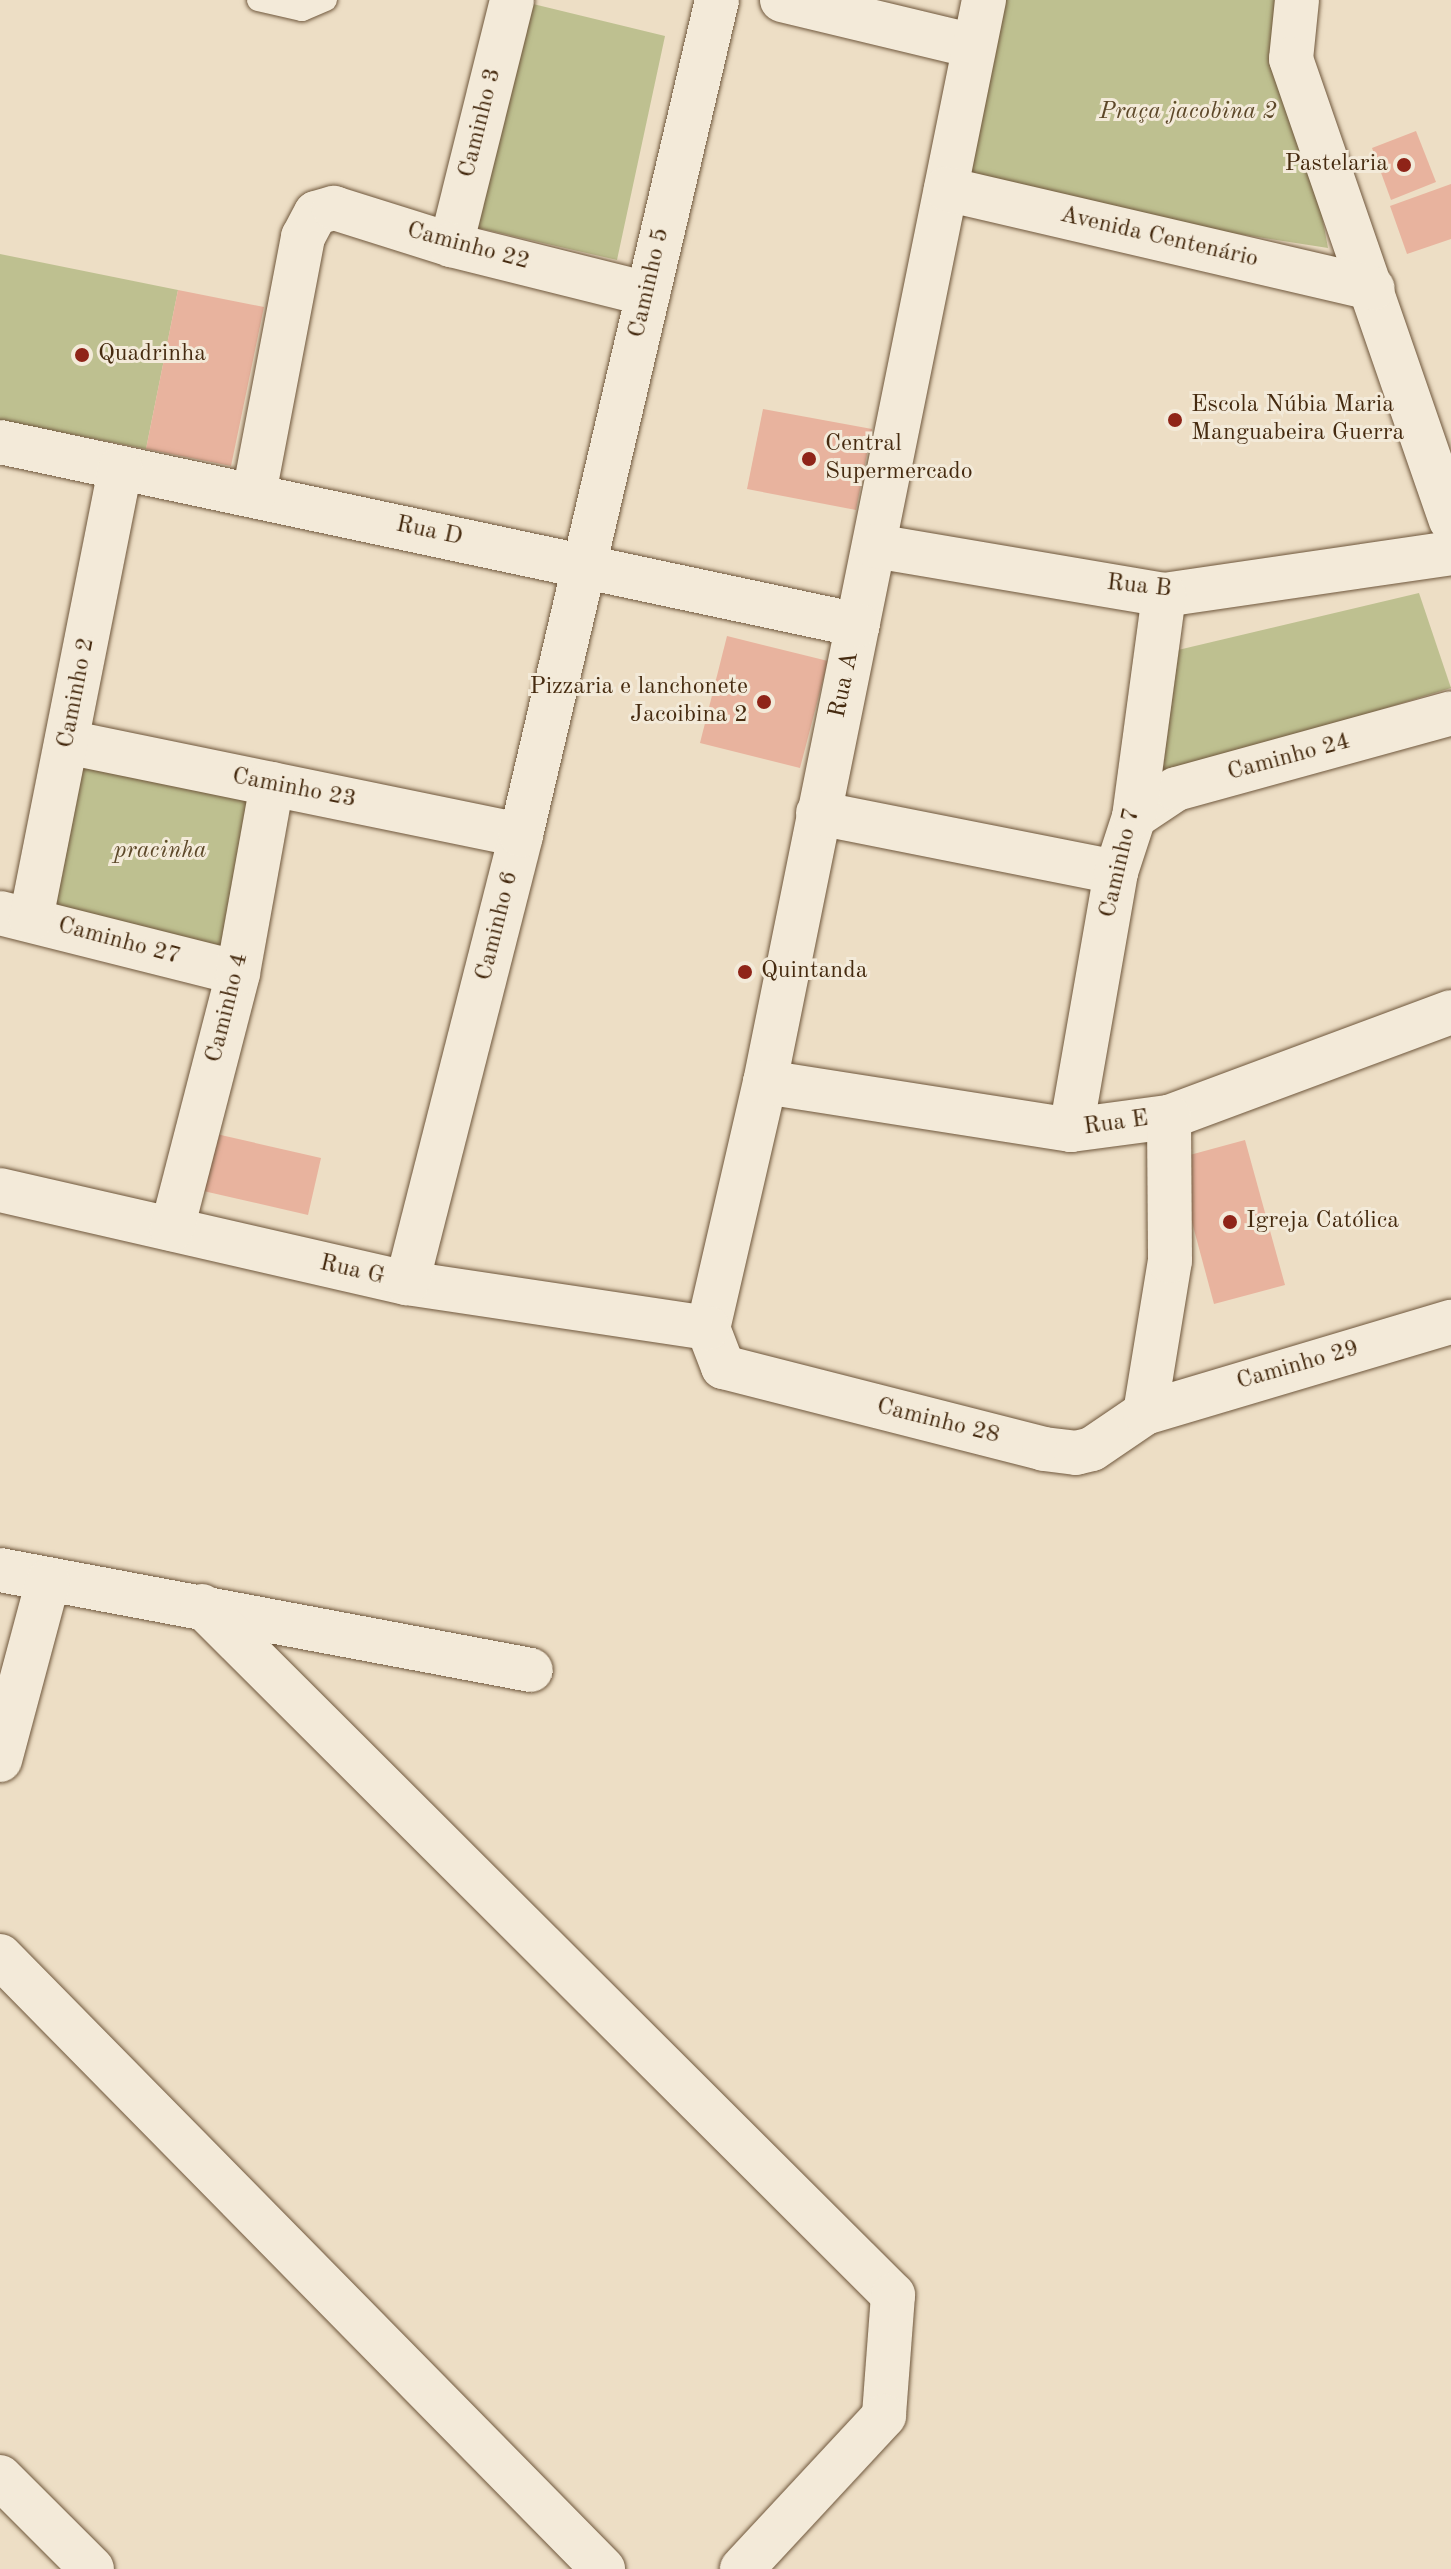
<!DOCTYPE html>
<meta charset="utf-8">
<style>
body{margin:0}
#map{position:relative;width:1451px;height:2569px;overflow:hidden;background:#eddec5;font-family:"Old Standard TT",serif}
div>[style]{position:absolute}
[style*='--x']{left:calc(var(--x)*1px);top:calc(var(--y)*1px);width:calc(var(--w)*1px);rotate:calc(var(--a)*1deg)}
.green>*{inset:0;background:#bec090}
.building>*{inset:0;background:#e8b39e}
.roads{filter:drop-shadow(0 0 2px #6f573c) drop-shadow(0 0 2px #6f573c)}
.lane>*{height:22px;margin:-11px;padding:0 11px;transform-origin:11px;border-radius:11px;background:#f3ead9}
.street>*{height:44px;margin:-22px;padding:0 22px;transform-origin:22px;border-radius:22px;background:#f3ead9}
.dots>*{width:22px;height:22px;translate:-50% -50%;box-sizing:border-box;border:4px solid #f3ead9;border-radius:50%}
span{translate:-50% -50%;white-space:nowrap;text-align:center;line-height:1.15;-webkit-text-stroke:6px #f3ead9;paint-order:stroke}
.park-label{font-size:24px;color:#5d4829;font-style:italic}
.street-label{font-size:24px;color:#452a0f}
.poi-label{font-size:24px;color:#452a0f}
.right{translate:-100% -50%;text-align:right}
.left{translate:0 -50%;text-align:left}
</style>
<div id="map">
<div class="green">
<div style="clip-path:polygon(985px 0,1302px 0,1291px 50px,1328px 248px,946px 189px)"></div>
<div style="clip-path:polygon(529px 3px,665px 36px,617px 260px,478px 228px)"></div>
<div style="clip-path:polygon(0 254px,178px 290px,146px 449px,0 420px)"></div>
<div style="clip-path:polygon(1419px 593px,1451px 688px,1162px 777px,1178px 650px)"></div>
<div style="clip-path:polygon(77px 762px,259px 781px,226px 951px,34px 906px)"></div>
</div>
<div class="building">
<div style="clip-path:polygon(1416px 131px,1436px 182px,1391px 200px,1372px 148px)"></div>
<div style="clip-path:polygon(1451px 184px,1451px 239px,1407px 254px,1390px 206px)"></div>
<div style="clip-path:polygon(178px 290px,264px 307px,231px 466px,146px 449px)"></div>
<div style="clip-path:polygon(763px 409px,872px 429px,856px 510px,747px 489px)"></div>
<div style="clip-path:polygon(727px 636px,828px 661px,800px 768px,700px 743px)"></div>
<div style="clip-path:polygon(212px 1133px,321px 1158px,308px 1215px,199px 1190px)"></div>
<div style="clip-path:polygon(1245px 1140px,1285px 1285px,1214px 1304px,1175px 1159px)"></div>
</div>
<div class="roads">
<div class="lane">
<div style="--x:258;--y:0;--w:45;--a:12.8"></div>
<div style="--x:302;--y:10;--w:26;--a:-23"></div>
</div>
<div class="street">
<div style="--x:782;--y:0;--w:197;--a:13.5"></div>
<div style="--x:984;--y:0;--w:1104;--a:101.44"></div>
<div style="--x:765;--y:1082;--w:253;--a:103"></div>
<div style="--x:708;--y:1328;--w:42;--a:69"></div>
<div style="--x:723;--y:1367;--w:331;--a:14.3"></div>
<div style="--x:1044;--y:1449;--w:32;--a:7"></div>
<div style="--x:1076;--y:1453;--w:16;--a:-14"></div>
<div style="--x:1092;--y:1449;--w:64;--a:-34.2"></div>
<div style="--x:1145;--y:1413;--w:319;--a:-16.6"></div>
<div style="--x:1297;--y:0;--w:59;--a:95.8"></div>
<div style="--x:1291;--y:59;--w:488;--a:70.9"></div>
<div style="--x:946;--y:189;--w:438;--a:13.1"></div>
<div style="--x:451;--y:245;--w:252;--a:-76"></div>
<div style="--x:0;--y:442;--w:877;--a:12.04"></div>
<div style="--x:254;--y:494;--w:262;--a:-79.2"></div>
<div style="--x:303;--y:237;--w:27;--a:-62"></div>
<div style="--x:316;--y:213;--w:19;--a:-16"></div>
<div style="--x:334;--y:208;--w:123;--a:17.5"></div>
<div style="--x:451;--y:245;--w:203;--a:14"></div>
<div style="--x:875;--y:546;--w:293;--a:9.6"></div>
<div style="--x:1164;--y:595;--w:290;--a:-8.3"></div>
<div style="--x:67;--y:742;--w:463;--a:11.6"></div>
<div style="--x:818;--y:813;--w:304;--a:11.2"></div>
<div style="--x:1134;--y:817;--w:50;--a:-33.7"></div>
<div style="--x:1176;--y:789;--w:285;--a:-15.4"></div>
<div style="--x:0;--y:913;--w:245;--a:14.1"></div>
<div style="--x:31;--y:919;--w:460;--a:-78.8"></div>
<div style="--x:765;--y:1082;--w:310;--a:8.9"></div>
<div style="--x:1071;--y:1130;--w:99;--a:-7.6"></div>
<div style="--x:1169;--y:1117;--w:301;--a:-20.4"></div>
<div style="--x:1071;--y:1130;--w:262;--a:-80.1"></div>
<div style="--x:1116;--y:872;--w:58;--a:-71.9"></div>
<div style="--x:1134;--y:817;--w:224;--a:-82.3"></div>
<div style="--x:0;--y:1190;--w:417;--a:12.9"></div>
<div style="--x:407;--y:1283;--w:304;--a:8.5"></div>
<div style="--x:172;--y:1229;--w:264;--a:-75.5"></div>
<div style="--x:238;--y:973;--w:192;--a:-79.8"></div>
<div style="--x:407;--y:1283;--w:462;--a:-75.7"></div>
<div style="--x:521;--y:835;--w:858;--a:-76.79"></div>
<div style="--x:1145;--y:1413;--w:154;--a:-80.7"></div>
<div style="--x:1170;--y:1261;--w:144;--a:-90.4"></div>
<div style="--x:0;--y:1570;--w:540;--a:10.67"></div>
<div style="--x:202;--y:1606;--w:976;--a:44.92"></div>
<div style="--x:893;--y:2295;--w:121;--a:94.3"></div>
<div style="--x:884;--y:2416;--w:209;--a:132.9"></div>
<div style="--x:0;--y:1760;--w:185;--a:-75"></div>
<div style="--x:0;--y:1956;--w:860;--a:45.47"></div>
<div style="--x:0;--y:2477;--w:130;--a:45"></div>
</div>
</div>
<div class="dots">
<div style="left:1404px;top:165px;background:#8f2418"></div>
<div style="left:82px;top:355px;background:#8f2418"></div>
<div style="left:1175px;top:420px;background:#8f2418"></div>
<div style="left:809px;top:459px;background:#8f2418"></div>
<div style="left:764px;top:702px;background:#8f2418"></div>
<div style="left:745px;top:972px;background:#8f2418"></div>
<div style="left:1230px;top:1222px;background:#8f2418"></div>
</div>
<div class="park-label">
<span style="left:1188px;top:113px">Praça jacobina 2</span>
<span style="left:160px;top:852px">pracinha</span>
</div>
<div class="street-label">
<span style="left:481px;top:123px;rotate:-76deg">Caminho 3</span>
<span style="left:1159px;top:238px;rotate:13deg">Avenida Centenário</span>
<span style="left:468px;top:247px;rotate:15deg">Caminho 22</span>
<span style="left:650px;top:283px;rotate:-77deg">Caminho 5</span>
<span style="left:429px;top:532px;rotate:12deg">Rua D</span>
<span style="left:1139px;top:587px;rotate:6deg">Rua B</span>
<span style="left:845px;top:685px;rotate:-78deg">Rua A</span>
<span style="left:77px;top:693px;rotate:-79deg">Caminho 2</span>
<span style="left:1289px;top:758px;rotate:-15deg">Caminho 24</span>
<span style="left:294px;top:789px;rotate:11deg">Caminho 23</span>
<span style="left:1121px;top:863px;rotate:-77deg">Caminho 7</span>
<span style="left:498px;top:926px;rotate:-76deg">Caminho 6</span>
<span style="left:119px;top:942px;rotate:15deg">Caminho 27</span>
<span style="left:228px;top:1008px;rotate:-76deg">Caminho 4</span>
<span style="left:1116px;top:1124px;rotate:-8deg">Rua E</span>
<span style="left:352px;top:1271px;rotate:13deg">Rua G</span>
<span style="left:1298px;top:1366px;rotate:-16deg">Caminho 29</span>
<span style="left:938px;top:1422px;rotate:14deg">Caminho 28</span>
</div>
<div class="poi-label">
<span class="right" style="left:1388px;top:165px">Pastelaria</span>
<span class="left" style="left:98px;top:355px">Quadrinha</span>
<span class="left" style="left:1191px;top:420px">Escola Núbia Maria<br>Manguabeira Guerra</span>
<span class="left" style="left:825px;top:459px">Central<br>Supermercado</span>
<span class="right" style="left:748px;top:702px">Pizzaria e lanchonete<br>Jacoibina 2</span>
<span class="left" style="left:761px;top:972px">Quintanda</span>
<span class="left" style="left:1246px;top:1222px">Igreja Católica</span>
</div>
</div>
